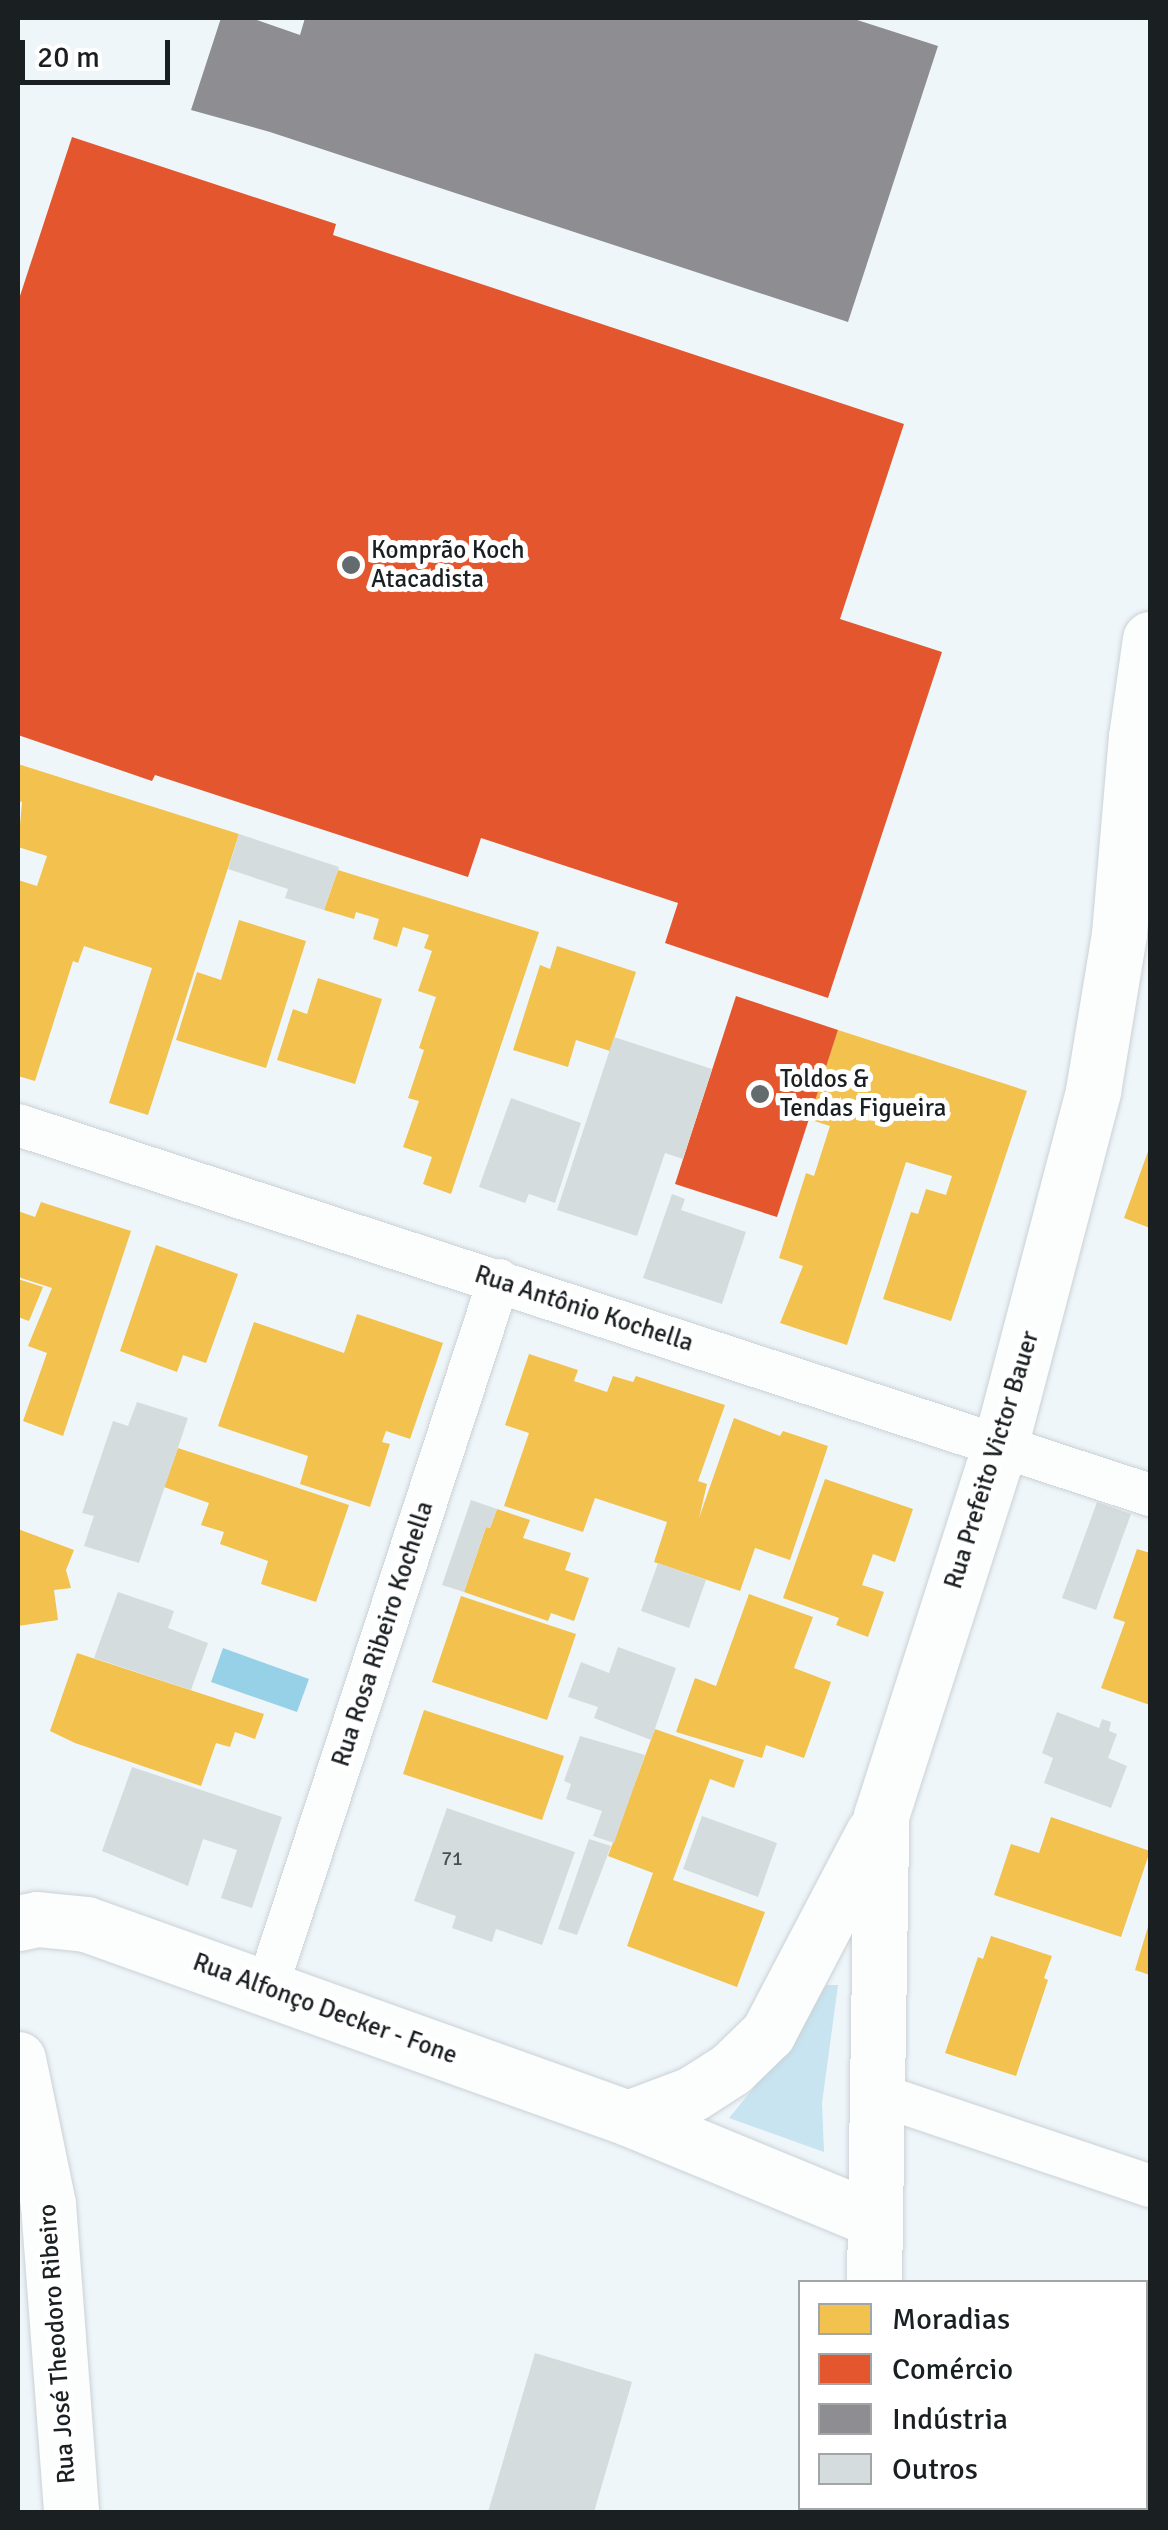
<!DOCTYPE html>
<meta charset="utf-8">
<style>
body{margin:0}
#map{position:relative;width:1168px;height:2530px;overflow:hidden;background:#eef6fa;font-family:Signika,sans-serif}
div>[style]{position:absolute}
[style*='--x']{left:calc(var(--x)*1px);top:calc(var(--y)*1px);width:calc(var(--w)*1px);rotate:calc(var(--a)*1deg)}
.green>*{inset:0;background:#c7e4f0}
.water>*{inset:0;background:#97d1e7}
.homes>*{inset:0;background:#f2c14e}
.shops>*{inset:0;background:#e4572e}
.industry>*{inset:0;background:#8d8d92}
.building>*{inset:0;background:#d5dcde}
.path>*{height:6px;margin-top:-3px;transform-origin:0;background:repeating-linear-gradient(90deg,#d2d4d6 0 5px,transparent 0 13px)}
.roads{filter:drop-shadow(0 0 2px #cbd1d5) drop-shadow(0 0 2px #cbd1d5)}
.street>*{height:42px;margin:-21px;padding:0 21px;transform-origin:21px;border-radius:21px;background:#fcfefe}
.secondary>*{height:55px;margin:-27.5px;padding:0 27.5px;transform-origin:27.5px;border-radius:27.5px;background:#fcfefe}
.dots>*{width:28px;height:28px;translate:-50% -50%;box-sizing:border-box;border:5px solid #fff;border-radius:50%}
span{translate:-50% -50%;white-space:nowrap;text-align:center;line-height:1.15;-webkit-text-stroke:10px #fff;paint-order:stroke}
.number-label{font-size:20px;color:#494f51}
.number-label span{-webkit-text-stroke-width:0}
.poi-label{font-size:25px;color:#1a2022}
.left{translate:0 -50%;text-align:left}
.street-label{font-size:25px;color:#1a2022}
.frame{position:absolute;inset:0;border:20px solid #1a2022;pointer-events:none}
.legend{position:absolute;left:798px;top:2280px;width:350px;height:230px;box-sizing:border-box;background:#fff;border:2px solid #a3a6a7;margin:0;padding:12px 18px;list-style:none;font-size:30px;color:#1a2022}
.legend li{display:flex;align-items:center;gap:20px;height:50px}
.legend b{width:50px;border:2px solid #a3a6a7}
.scale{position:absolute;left:20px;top:40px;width:150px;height:45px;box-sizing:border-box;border:5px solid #1a2022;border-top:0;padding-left:12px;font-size:30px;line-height:35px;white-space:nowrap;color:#1a2022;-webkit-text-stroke:8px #fff;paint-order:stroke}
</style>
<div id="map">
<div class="green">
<div style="clip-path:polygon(826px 1985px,838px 1985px,822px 2103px,824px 2152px,729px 2118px,792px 2041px)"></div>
<div style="clip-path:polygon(1146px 2375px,1150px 2376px,1150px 2512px,961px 2512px,960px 2508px,1146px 2508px)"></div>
</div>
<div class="water">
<div style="clip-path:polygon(223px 1648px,309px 1679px,297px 1712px,211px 1682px)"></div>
</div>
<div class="homes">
<div style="clip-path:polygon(18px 764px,239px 834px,148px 1115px,109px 1103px,152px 968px,84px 946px,78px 963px,73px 961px,35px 1081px,18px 1076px,18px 880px,37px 886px,47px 856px,18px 847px,22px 802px,18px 801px)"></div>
<div style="clip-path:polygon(338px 870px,539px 932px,451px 1194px,423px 1184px,432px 1157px,403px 1147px,419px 1101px,408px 1098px,424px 1050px,419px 1048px,436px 997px,418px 991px,432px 951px,424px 948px,429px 935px,403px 927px,397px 947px,373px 939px,379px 919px,356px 912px,354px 919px,324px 910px)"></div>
<div style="clip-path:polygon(239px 920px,306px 941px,266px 1068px,176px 1040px,197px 972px,221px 980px)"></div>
<div style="clip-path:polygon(557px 946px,636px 972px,610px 1051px,576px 1040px,568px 1067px,513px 1050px,540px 965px,550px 969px)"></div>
<div style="clip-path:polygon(318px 978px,382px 999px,355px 1084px,277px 1060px,293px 1009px,307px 1014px)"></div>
<div style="clip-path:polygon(838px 1030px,1027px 1091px,951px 1321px,883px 1299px,911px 1212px,918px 1214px,926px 1189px,946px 1195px,952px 1176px,906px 1162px,847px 1345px,780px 1323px,803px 1266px,779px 1258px,806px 1173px,814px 1176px,830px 1126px,808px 1119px)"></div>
<div style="clip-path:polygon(1150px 1146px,1150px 1228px,1124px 1218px)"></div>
<div style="clip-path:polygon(41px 1202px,131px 1231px,63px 1436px,23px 1421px,47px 1353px,28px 1346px,52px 1288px,18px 1277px,18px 1211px,35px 1217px)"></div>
<div style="clip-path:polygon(156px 1245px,238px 1274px,206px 1363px,183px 1355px,177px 1372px,120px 1351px)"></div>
<div style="clip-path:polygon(18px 1279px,43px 1287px,29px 1321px,18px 1317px)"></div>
<div style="clip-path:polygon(357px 1314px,443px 1343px,410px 1439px,386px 1431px,382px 1442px,390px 1444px,370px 1507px,300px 1484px,308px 1456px,218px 1426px,254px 1322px,344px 1353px)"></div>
<div style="clip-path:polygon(529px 1354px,578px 1370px,574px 1381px,607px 1392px,613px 1376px,633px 1382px,636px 1376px,725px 1405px,698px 1481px,707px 1484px,699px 1518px,734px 1418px,780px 1436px,783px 1431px,828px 1446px,790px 1560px,755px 1548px,740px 1591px,654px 1562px,667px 1522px,595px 1498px,583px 1532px,504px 1506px,529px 1433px,505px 1425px)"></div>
<div style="clip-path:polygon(178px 1448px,349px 1505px,316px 1602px,261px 1584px,268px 1561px,220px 1544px,224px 1532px,201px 1525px,209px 1503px,164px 1487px)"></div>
<div style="clip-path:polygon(825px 1479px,913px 1509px,895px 1562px,873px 1554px,862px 1585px,884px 1592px,868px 1637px,836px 1625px,839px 1618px,783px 1598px)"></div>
<div style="clip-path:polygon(497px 1509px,530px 1520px,523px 1538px,571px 1553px,565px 1570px,589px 1578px,574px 1621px,551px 1613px,548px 1621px,464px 1592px,486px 1527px,490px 1528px)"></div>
<div style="clip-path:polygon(18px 1529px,74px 1550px,66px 1570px,71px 1588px,54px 1590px,58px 1620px,18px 1626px)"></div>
<div style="clip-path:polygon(1137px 1549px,1150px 1553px,1150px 1705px,1101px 1688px,1125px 1622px,1113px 1618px)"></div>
<div style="clip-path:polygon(749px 1594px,813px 1617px,794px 1668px,831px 1682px,804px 1758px,766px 1745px,762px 1758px,676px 1732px,695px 1678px,716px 1686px)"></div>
<div style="clip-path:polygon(461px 1596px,576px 1634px,547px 1720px,432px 1682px)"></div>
<div style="clip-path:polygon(77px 1653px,264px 1714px,255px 1739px,235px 1732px,230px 1747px,216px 1743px,201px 1786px,75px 1743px,50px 1731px)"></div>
<div style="clip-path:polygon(424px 1710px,564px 1756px,542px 1820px,403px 1774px)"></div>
<div style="clip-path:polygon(655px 1729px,744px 1760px,734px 1788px,710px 1779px,673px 1880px,765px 1912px,737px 1987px,627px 1946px,653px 1873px,608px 1856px)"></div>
<div style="clip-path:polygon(1051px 1817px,1150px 1851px,1121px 1937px,994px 1895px,1011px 1844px,1039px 1853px)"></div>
<div style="clip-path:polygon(1150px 1920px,1150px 1975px,1135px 1970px)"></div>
<div style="clip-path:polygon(991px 1936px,1052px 1956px,1044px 1978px,1048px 1980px,1016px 2076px,945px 2053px,978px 1957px,983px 1959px)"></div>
</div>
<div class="shops">
<div style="clip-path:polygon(72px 137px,336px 224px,333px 235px,904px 424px,840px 619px,942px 652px,828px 998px,665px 943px,678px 903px,481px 838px,468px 877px,155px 775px,152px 781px,18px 735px,18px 302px)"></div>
<div style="clip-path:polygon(736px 996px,838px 1030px,777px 1217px,675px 1184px)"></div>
</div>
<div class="industry">
<div style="clip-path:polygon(221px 18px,251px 18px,300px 35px,305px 18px,851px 18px,938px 46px,848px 322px,270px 132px,191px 110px)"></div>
</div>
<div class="building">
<div style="clip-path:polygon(239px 834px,339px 867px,324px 910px,285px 898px,288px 889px,228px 869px)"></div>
<div style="clip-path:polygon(614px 1037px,712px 1069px,683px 1159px,665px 1153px,637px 1236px,557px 1210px)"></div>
<div style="clip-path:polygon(511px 1098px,581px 1123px,555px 1203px,529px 1194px,525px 1203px,479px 1187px)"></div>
<div style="clip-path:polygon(672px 1194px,685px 1199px,681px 1210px,746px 1232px,722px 1304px,643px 1278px)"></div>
<div style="clip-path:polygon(137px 1402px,188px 1418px,139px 1563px,84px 1546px,94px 1516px,82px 1513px,113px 1421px,128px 1426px)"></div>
<div style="clip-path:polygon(471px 1500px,497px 1509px,490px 1528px,486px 1527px,464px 1592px,442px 1585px)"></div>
<div style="clip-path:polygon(1097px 1502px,1131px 1514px,1096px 1610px,1062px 1598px)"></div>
<div style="clip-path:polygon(658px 1563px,706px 1580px,689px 1628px,641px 1611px)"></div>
<div style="clip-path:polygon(118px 1592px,174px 1611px,168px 1628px,208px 1643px,191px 1690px,94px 1658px)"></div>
<div style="clip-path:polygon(618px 1647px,676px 1668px,651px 1740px,594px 1718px,598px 1707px,568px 1697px,581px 1662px,609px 1673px)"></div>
<div style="clip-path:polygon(1057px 1712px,1099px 1728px,1102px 1719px,1111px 1722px,1109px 1731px,1117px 1734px,1108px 1758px,1127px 1766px,1111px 1808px,1044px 1783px,1053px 1758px,1042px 1753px)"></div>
<div style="clip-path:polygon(580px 1736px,645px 1755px,614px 1843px,593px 1836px,602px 1811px,566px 1799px,571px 1784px,564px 1781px)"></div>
<div style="clip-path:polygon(132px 1767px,282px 1817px,252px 1908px,221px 1898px,237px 1850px,203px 1839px,188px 1886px,102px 1851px)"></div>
<div style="clip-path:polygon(447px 1808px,575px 1852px,542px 1945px,496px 1929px,492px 1942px,452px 1928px,456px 1916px,414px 1901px)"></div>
<div style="clip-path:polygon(702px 1816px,777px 1843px,758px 1897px,683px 1869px)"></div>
<div style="clip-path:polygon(589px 1839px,611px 1846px,577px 1935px,558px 1929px)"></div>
<div style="clip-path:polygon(535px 2353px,632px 2382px,594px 2512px,488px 2512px)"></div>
</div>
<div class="path">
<div style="--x:1146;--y:2421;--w:4;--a:27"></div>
<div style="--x:1016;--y:2508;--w:4;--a:90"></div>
</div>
<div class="roads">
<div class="street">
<div style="--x:18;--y:1125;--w:1191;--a:18.1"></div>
<div style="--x:267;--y:1988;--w:745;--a:-71.86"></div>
<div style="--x:874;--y:2093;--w:291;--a:18.6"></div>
</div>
<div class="secondary">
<div style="--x:18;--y:1923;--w:19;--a:-12"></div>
<div style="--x:37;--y:1919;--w:49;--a:5.8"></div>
<div style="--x:86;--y:1924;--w:576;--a:19.69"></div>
<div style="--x:628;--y:2118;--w:265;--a:22.4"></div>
<div style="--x:18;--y:2059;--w:148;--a:78.3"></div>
<div style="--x:48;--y:2204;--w:309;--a:85.7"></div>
<div style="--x:628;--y:2118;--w:68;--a:-20.6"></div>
<div style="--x:692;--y:2094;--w:46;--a:-32.7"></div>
<div style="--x:731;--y:2069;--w:52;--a:-44.2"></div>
<div style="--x:768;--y:2033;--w:226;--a:-62.3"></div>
<div style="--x:874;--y:2282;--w:466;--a:-89.1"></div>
<div style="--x:881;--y:1816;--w:389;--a:-72.2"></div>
<div style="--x:1000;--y:1446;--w:367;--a:-75.3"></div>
<div style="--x:1093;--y:1091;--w:159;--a:-80.6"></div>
<div style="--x:1119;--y:934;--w:198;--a:-85.1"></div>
<div style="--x:1136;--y:737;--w:99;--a:-81.9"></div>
<div style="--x:922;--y:2508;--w:4;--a:76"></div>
</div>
</div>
<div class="dots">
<div style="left:351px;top:565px;background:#646b6e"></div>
<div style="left:760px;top:1094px;background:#646b6e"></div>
</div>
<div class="number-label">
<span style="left:452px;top:1858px">71</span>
</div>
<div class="poi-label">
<span class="left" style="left:371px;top:565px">Komprão Koch<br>Atacadista</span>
<span class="left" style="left:780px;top:1094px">Toldos &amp;<br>Tendas Figueira</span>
</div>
<div class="street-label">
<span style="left:584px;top:1309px;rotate:18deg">Rua Antônio Kochella</span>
<span style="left:992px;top:1460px;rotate:-73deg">Rua Prefeito Victor Bauer</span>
<span style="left:383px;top:1634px;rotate:-72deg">Rua Rosa Ribeiro Kochella</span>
<span style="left:325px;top:2009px;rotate:20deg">Rua Alfonço Decker - Fone</span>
<span style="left:57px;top:2344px;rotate:-94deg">Rua José Theodoro Ribeiro</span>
</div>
<div class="frame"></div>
<ul class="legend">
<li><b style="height:28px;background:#f2c14e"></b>Moradias</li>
<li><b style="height:28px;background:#e4572e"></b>Comércio</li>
<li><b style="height:28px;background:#8d8d92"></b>Indústria</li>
<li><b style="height:28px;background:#d5dcde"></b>Outros</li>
</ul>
<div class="scale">20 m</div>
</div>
